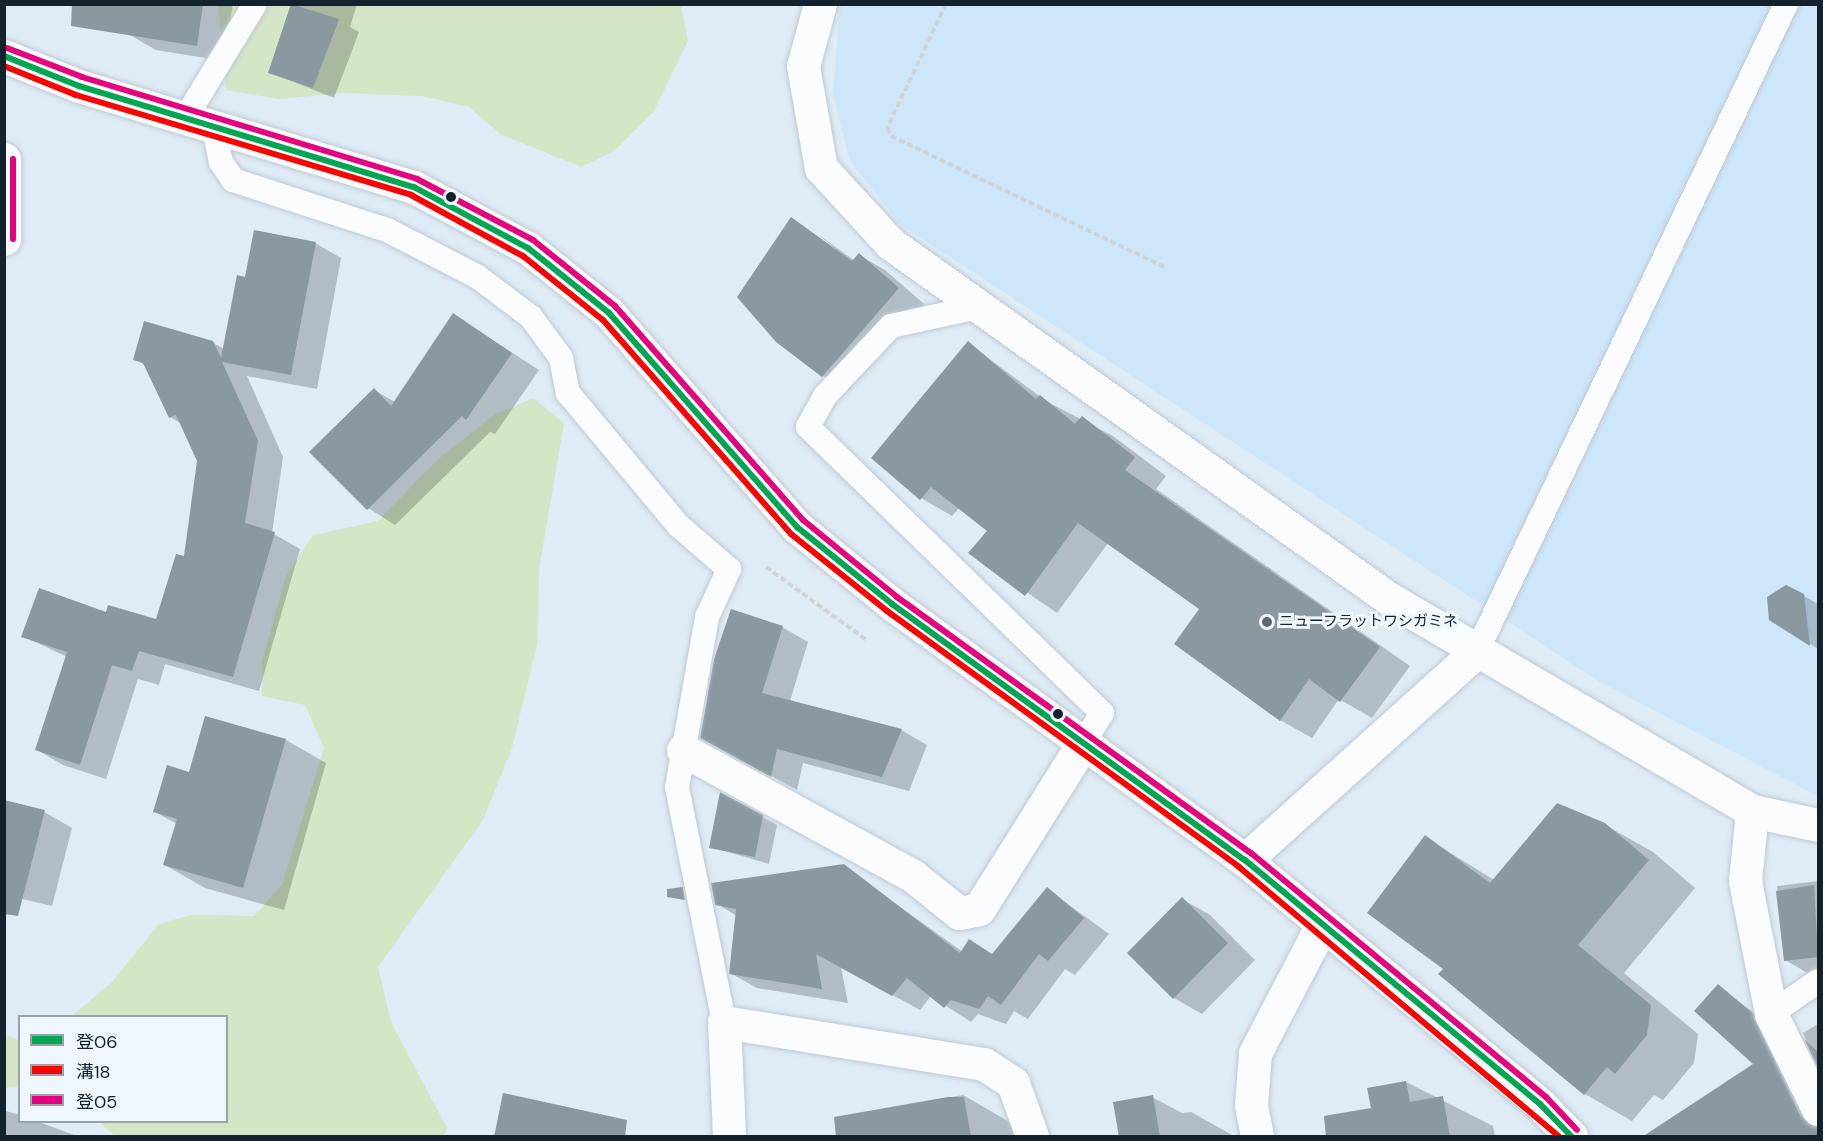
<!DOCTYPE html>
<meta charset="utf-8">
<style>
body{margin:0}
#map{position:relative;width:1823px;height:1141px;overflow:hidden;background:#dfebf5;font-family:"DM Sans","Noto Sans JP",sans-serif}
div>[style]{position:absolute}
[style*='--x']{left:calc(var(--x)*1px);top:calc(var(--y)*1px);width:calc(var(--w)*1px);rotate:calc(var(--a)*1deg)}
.built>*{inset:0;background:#cde6fa}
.green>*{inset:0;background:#d4e6c6}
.shadow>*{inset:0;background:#0003}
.building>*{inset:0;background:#8a98a0}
.path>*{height:4px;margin-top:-2px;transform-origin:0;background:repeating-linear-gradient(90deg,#d0d4d7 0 6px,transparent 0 9px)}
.roads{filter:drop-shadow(0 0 2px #bdc9d4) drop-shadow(0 0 2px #bdc9d4)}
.lane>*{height:24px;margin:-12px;padding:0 12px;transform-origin:12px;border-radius:12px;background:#fafcfe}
.street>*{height:33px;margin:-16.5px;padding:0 16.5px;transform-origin:16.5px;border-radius:16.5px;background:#fafcfe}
.secondary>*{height:33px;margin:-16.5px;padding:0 16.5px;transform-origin:16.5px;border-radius:16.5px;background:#fafcfe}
.bus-1>*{height:6px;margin:-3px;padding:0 3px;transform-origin:3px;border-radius:3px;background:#00a651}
.bus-2>*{height:6px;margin:-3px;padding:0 3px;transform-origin:3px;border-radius:3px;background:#f00}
.bus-3>*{height:6px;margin:-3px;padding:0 3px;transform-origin:3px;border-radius:3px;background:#e5007d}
.dots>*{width:16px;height:16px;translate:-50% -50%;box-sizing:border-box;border:3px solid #eff7fd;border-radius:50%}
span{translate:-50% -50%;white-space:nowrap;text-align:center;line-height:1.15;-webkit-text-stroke:6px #eff7fd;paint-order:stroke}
.poi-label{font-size:15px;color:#14222d}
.left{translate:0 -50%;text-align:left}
.frame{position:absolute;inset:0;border:6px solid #14222d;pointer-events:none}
.legend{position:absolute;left:18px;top:1015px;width:210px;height:108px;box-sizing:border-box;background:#eff7fd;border:2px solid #97a2aa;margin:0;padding:8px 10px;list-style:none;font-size:18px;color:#14222d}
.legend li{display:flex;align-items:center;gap:12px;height:30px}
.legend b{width:30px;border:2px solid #97a2aa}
</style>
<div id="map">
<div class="built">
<div style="clip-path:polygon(840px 5px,1818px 5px,1818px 796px,1600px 682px,901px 225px,850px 161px,833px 96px)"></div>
</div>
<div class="green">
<div style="clip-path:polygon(218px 4px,681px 5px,688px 41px,654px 111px,614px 151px,581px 167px,500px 134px,469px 107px,421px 96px,344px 93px,279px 99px,226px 90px)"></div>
<div style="clip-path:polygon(533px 398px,564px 423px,539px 569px,538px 641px,512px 748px,483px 820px,378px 967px,391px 1022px,447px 1128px,444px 1136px,115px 1136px,99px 1122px,226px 1122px,226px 1016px,72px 1016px,112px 982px,159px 924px,190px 915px,254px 916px,282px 885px,324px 748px,305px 705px,262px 696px,262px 661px,286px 576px,313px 535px,378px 521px,437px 460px,494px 415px)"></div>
<div style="clip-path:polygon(5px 1035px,19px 1040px,19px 1087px,5px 1088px)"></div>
</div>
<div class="shadow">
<div style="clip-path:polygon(133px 4px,233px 4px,224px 61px,156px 50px,128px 34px)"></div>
<div style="clip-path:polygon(291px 4px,357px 4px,350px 27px,359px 32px,334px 98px,269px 72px)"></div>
<div style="clip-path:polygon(792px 219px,858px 267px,816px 233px,855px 261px,859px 255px,885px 270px,924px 304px,848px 391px,823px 376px)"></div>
<div style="clip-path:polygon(315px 243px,341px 258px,317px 389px,247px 376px,283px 457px,272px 533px,300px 549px,259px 691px,165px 664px,159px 685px,138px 679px,106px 779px,63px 765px,37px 750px,67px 657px,23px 636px,107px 614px,157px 621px,185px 558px,199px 461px,182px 424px,170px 417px,146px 366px,135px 359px,212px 342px,224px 349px,246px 279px)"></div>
<div style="clip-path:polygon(454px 315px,539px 370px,495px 434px,490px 432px,395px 525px,368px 508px,374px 390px,395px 402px)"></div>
<div style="clip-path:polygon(968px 343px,1046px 401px,1113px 436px,1166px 476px,1156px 489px,1410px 666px,1372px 718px,1339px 699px,1312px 738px,1280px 720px,1201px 609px,1108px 543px,1057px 613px,970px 553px,989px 531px,960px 507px,952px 516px,921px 498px)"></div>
<div style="clip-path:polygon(1804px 596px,1818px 604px,1818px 649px,1770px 619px)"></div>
<div style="clip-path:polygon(782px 627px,808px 642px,790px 701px,901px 730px,927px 745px,909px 791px,803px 763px,797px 790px,728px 752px)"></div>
<div style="clip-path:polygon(207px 717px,286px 740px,326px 763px,284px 910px,205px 888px,165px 865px,177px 824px,155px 812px,190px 773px)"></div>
<div style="clip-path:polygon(722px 794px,777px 825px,769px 864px,711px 847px)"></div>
<div style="clip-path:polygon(44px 812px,72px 828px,52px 906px,6px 895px)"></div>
<div style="clip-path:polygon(1605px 825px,1653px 852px,1695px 888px,1624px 973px,1698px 1034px,1694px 1063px,1663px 1100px,1654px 1095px,1632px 1121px,1585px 1094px,1440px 974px,1445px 969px,1425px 837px,1494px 880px)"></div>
<div style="clip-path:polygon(843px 866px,963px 952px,993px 955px,1047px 889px,1109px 934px,1075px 975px,1065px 969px,1028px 1019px,1014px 1011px,1006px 1024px,978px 1014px,971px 1022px,931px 996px,920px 1010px,841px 967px,848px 1003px,757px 988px,730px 973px,737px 916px,717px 904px)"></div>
<div style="clip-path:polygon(1818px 881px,1818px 975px,1813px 976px,1785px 960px,1777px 886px)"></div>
<div style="clip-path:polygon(1182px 899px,1210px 915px,1255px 960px,1202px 1014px,1174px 998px)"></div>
<div style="clip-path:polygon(1718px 986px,1779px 1031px,1818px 1113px,1818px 1136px,1668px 1136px,1756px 1064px)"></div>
<div style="clip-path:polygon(1818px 1024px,1818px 1067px,1803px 1033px)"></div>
<div style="clip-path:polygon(1406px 1082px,1493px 1126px,1495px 1136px,1377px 1136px)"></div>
<div style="clip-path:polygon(963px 1095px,1013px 1124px,1015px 1136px,896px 1136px,891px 1108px)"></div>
<div style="clip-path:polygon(1152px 1097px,1182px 1113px,1191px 1112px,1234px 1136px,1121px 1136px)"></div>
<div style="clip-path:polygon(6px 1111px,20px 1115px,20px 1122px,39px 1122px,77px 1136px,4px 1136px)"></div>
</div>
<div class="building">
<div style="clip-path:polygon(72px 4px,203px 4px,197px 46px,71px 26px)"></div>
<div style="clip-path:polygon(291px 4px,339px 19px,313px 88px,268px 73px)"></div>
<div style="clip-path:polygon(791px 217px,852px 261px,859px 253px,899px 288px,822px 377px,776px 342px,737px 297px)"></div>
<div style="clip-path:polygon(254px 230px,316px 242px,291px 375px,222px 362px,258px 441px,245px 523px,275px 532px,233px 677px,139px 651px,132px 671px,112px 665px,80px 765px,35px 750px,67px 652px,21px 637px,39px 588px,106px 612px,108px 605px,156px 619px,176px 554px,184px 556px,197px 461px,176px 415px,169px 418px,143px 363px,133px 360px,144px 321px,213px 341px,221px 358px,237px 275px,245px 277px)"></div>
<div style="clip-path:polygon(453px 313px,512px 353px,466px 420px,462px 416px,367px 510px,309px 452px,374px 388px,391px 406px)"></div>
<div style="clip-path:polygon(968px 341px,1036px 399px,1040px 395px,1075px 424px,1082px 416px,1135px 457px,1125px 470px,1380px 647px,1340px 702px,1309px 679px,1280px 721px,1174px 644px,1199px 609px,1078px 523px,1025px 596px,968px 553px,987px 531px,931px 487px,920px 500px,871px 458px)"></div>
<div style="clip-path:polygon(1786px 585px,1804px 594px,1810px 646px,1769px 620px,1767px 597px)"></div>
<div style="clip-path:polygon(731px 609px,783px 626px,762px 693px,902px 729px,882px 777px,777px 749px,771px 777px,700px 738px,714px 659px)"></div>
<div style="clip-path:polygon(205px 716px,286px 739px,243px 888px,163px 865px,177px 819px,153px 812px,167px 765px,189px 772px)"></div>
<div style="clip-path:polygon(720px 792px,763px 815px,755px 857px,709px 848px)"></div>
<div style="clip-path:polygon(4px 800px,45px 810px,18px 916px,4px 914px)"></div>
<div style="clip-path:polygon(1557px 803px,1605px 823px,1649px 860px,1578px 945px,1651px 1005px,1647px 1035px,1615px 1074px,1607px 1067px,1584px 1095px,1438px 974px,1443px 969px,1367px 913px,1425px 835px,1490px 883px)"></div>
<div style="clip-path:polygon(844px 864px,960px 953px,969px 939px,992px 954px,1047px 887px,1084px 918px,1048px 961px,1039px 954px,1001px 1005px,988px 996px,979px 1009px,951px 1000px,944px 1008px,907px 978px,892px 996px,816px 954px,822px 989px,729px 974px,736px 909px,715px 905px,711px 883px)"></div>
<div style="clip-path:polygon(1814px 885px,1818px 957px,1784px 961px,1776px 891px)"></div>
<div style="clip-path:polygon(683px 887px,685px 900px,667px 897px,667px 889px)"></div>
<div style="clip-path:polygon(1182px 897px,1228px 943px,1173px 999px,1127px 953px)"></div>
<div style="clip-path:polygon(1718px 984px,1752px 1013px,1801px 1117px,1818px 1127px,1818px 1137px,1642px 1137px,1753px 1064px,1694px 1011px)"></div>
<div style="clip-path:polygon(1804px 1039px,1818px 1052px,1818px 1068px)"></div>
<div style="clip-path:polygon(1406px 1081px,1410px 1102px,1443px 1096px,1450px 1137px,1326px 1137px,1324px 1116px,1371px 1108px,1367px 1088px)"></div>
<div style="clip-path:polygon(503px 1093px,627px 1120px,625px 1137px,494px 1137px)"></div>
<div style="clip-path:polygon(1153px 1095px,1160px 1137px,1119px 1137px,1113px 1102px)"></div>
<div style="clip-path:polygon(948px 1097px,964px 1097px,971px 1137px,836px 1137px,834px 1117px)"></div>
</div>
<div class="path">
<div style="--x:946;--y:4;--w:137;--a:115.4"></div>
<div style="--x:887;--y:128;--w:9;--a:63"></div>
<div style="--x:891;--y:136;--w:303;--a:25.6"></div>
<div style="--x:766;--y:567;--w:125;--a:35.9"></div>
</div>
<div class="roads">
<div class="lane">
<div style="--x:186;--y:117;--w:132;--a:-58.6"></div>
<div style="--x:214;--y:127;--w:36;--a:79"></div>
<div style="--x:221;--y:162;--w:22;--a:56"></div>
<div style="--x:233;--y:180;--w:162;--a:18"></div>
<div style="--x:387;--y:230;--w:102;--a:27.3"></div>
<div style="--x:478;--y:277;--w:66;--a:37"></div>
<div style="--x:531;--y:317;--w:51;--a:53.8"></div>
<div style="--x:561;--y:358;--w:36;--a:79"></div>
<div style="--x:568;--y:393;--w:173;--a:50.2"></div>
<div style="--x:679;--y:526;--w:66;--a:40.7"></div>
<div style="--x:729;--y:569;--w:53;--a:114.6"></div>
<div style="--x:707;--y:617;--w:173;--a:100"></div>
<div style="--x:677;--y:787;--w:240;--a:78.7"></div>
<div style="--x:982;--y:306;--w:93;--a:167.6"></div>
<div style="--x:891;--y:326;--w:96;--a:133.3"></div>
<div style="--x:825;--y:396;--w:35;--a:119"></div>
<div style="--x:808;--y:427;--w:410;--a:44.2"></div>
<div style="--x:1102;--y:713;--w:36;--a:122"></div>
<div style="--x:1477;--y:651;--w:717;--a:-64.47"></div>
<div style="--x:1771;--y:1014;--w:57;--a:-35.1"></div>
</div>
<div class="street">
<div style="--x:820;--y:4;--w:64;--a:105.3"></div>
<div style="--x:803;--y:66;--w:104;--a:80"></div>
<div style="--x:821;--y:168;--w:103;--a:47.4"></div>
<div style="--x:891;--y:244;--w:610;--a:35.46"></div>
<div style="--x:1388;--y:598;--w:422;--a:30.3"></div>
<div style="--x:1752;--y:811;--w:67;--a:12"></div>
<div style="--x:683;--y:750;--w:262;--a:28.7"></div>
<div style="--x:913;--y:876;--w:59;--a:38.8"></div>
<div style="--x:959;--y:913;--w:20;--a:-11"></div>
<div style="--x:979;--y:909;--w:196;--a:-57.9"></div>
<div style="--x:1752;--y:811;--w:70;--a:95.7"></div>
<div style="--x:1745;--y:881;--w:136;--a:78.9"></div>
<div style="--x:1771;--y:1014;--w:106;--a:63.7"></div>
<div style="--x:1245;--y:860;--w:312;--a:-42"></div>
<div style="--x:729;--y:1136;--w:114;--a:-92.5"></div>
<div style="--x:724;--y:1022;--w:263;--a:9.2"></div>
<div style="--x:984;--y:1064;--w:35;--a:33"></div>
<div style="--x:1013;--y:1083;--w:56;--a:70.3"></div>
<div style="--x:1257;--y:1136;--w:32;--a:-101"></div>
<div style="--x:1251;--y:1105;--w:52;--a:-85.6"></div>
<div style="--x:1255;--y:1053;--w:144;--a:-62.4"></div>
</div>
<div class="secondary">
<div style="--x:4;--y:56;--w:81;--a:21.8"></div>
<div style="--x:79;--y:86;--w:350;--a:16.8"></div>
<div style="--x:414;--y:187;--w:129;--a:28.2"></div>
<div style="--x:528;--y:248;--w:104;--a:38.7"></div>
<div style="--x:609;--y:313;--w:285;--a:48.7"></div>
<div style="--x:797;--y:527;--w:122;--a:39"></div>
<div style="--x:892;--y:604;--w:436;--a:36"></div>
<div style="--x:1245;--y:860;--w:383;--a:39.6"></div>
<div style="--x:1540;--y:1104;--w:45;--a:45.9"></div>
<div style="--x:4;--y:159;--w:80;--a:90"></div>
</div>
</div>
<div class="bus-1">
<div style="--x:4;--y:56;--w:81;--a:21.8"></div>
<div style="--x:79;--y:86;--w:350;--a:16.8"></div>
<div style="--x:414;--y:187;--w:129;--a:28.2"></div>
<div style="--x:528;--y:248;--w:104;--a:38.7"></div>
<div style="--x:609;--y:313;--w:285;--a:48.7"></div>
<div style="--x:797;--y:527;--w:122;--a:39"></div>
<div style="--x:892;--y:604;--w:436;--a:36"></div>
<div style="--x:1245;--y:860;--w:383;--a:39.6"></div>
<div style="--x:1540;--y:1104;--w:45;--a:45.9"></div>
</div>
<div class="bus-2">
<div style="--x:4;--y:66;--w:78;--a:21.9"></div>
<div style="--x:76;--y:95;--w:350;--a:16.6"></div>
<div style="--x:411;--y:195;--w:128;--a:28.6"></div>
<div style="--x:523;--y:256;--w:102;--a:38.7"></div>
<div style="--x:603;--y:320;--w:285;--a:48.7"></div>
<div style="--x:791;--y:534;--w:123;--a:38.7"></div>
<div style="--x:887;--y:611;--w:435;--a:36"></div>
<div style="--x:1239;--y:867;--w:418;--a:40.1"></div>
</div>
<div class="bus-3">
<div style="--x:7;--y:48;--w:80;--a:21.1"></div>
<div style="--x:82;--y:77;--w:350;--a:16.9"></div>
<div style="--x:417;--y:179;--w:131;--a:27.7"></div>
<div style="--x:533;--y:240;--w:105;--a:38.8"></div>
<div style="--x:615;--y:306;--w:285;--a:48.7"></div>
<div style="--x:803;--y:520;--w:122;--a:39.3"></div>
<div style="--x:897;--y:597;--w:437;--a:35.9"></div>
<div style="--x:1251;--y:853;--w:383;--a:39.6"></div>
<div style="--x:1546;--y:1097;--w:45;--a:46.8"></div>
<div style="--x:13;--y:159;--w:80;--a:90"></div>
</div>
<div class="dots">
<div style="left:451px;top:197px;background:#14222d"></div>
<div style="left:1267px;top:622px;background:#5b6873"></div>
<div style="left:1058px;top:714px;background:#14222d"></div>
</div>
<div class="poi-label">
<span class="left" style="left:1279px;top:622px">ニューフラットワシガミネ</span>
</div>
<div class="frame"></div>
<ul class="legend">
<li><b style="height:8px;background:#00a651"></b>登06</li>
<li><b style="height:8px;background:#f00"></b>溝18</li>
<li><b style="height:8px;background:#e5007d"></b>登05</li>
</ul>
</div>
